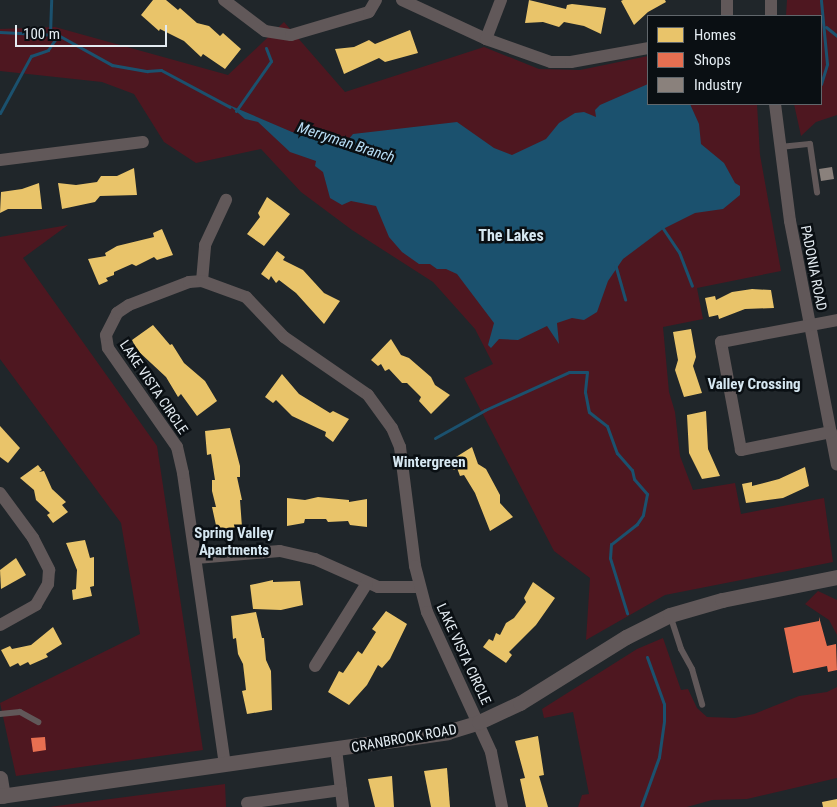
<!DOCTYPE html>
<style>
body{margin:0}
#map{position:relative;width:837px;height:807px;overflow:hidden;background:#20262a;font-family:"Roboto Condensed",sans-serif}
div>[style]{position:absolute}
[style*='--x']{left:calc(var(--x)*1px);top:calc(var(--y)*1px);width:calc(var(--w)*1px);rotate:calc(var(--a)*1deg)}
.green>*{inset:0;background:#4e1720}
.water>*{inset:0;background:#1b516e}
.homes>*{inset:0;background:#e9c46a}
.shops>*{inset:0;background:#e76f51}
.industry>*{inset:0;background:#8a817c}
.stream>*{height:3px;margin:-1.5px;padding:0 1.5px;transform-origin:1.5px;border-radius:1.5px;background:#1b516e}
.service>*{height:6px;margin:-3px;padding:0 3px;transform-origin:3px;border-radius:3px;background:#615859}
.minor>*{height:12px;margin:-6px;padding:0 6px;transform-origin:6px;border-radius:6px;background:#615859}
.tertiary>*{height:15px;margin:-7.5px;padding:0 7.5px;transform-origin:7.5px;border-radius:7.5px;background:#615859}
span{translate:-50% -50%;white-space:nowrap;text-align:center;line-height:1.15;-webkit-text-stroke:5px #0a0f13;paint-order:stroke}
.street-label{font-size:14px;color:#e3ebf1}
.water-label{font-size:15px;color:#b8def6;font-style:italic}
.neighbourhood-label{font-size:15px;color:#d6e7f1;font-weight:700}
.quarter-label{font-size:16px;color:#d6e7f1;font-weight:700}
.legend{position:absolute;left:647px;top:15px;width:175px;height:90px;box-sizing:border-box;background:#0a0f13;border:1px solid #61676c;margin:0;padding:6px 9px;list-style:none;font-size:15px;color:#e3ebf1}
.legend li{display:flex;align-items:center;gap:10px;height:25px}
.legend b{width:25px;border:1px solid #61676c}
.scale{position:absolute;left:15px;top:25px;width:152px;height:22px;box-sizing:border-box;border:2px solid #e3ebf1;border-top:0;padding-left:6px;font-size:15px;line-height:18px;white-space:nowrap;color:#e3ebf1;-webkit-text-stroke:4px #0a0f13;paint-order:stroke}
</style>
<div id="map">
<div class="green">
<div style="clip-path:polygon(787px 0,837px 0,837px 115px,816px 122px,801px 136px,794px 104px,821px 104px,821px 16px,786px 16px)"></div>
<div style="clip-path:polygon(284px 22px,345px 92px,484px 47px,539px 69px,580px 70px,648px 56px,648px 104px,757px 104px,760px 155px,781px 271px,697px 288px,703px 319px,663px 327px,669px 392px,675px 412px,680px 456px,693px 490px,735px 483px,741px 514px,824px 498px,833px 562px,665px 595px,586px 640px,590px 578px,554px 551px,464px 378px,493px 364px,475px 329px,433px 282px,352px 230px,301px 192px,261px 149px,196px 163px,164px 142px,134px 94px,102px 82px,0 71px,0 29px,55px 27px,228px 75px)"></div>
<div style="clip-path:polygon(68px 225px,23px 258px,157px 446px,203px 750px,16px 776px,0 703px,140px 634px,121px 523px,0 359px,0 237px)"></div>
<div style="clip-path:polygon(818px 591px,837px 600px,837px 635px,829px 620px,805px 604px)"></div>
<div style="clip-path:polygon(663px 638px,681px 690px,688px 689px,697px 708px,707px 717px,735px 718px,754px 714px,799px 696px,827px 692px,837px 687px,837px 778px,747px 799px,712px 800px,687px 807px,578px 807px,582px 795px,589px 794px,573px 712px,544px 718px,542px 709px,637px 649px)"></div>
<div style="clip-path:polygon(225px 784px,226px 807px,49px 807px)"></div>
</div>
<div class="water">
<div style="clip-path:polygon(648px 84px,648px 104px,690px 104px,699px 124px,701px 144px,724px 163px,735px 183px,740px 186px,740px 195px,723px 209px,695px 213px,663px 229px,623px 259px,608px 281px,597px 312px,584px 320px,572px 318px,557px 323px,559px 344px,547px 326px,518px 340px,499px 339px,491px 348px,488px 345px,494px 323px,457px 274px,446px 269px,437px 269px,430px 264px,419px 264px,402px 252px,389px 237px,376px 206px,351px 201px,342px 205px,330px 198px,323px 172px,315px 166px,316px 161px,290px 152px,258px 122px,245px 119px,229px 105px,292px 132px,348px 140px,353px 134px,457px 122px,494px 148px,512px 155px,546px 139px,559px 123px,575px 113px,584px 112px,596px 117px,595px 110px,600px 105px)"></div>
</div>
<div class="homes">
<div style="clip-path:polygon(153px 0,166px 0,178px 10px,180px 8px,197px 23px,209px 26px,220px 36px,223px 33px,241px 49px,225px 69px,203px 54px,201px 57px,184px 41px,160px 29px,159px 31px,141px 15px)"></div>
<div style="clip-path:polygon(529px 0,566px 9px,567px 5px,572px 4px,606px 8px,601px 34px,584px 26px,564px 22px,559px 27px,543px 22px,525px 23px)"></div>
<div style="clip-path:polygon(623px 0,665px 0,666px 2px,648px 12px,634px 25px,621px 1px)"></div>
<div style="clip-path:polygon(410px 30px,418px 53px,385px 62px,379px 58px,344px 74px,335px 49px,354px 47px,369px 40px,375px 44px)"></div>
<div style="clip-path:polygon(134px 168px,137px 195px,100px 196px,95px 202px,62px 209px,58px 183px,76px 185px,97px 182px,101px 176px,117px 176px)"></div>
<div style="clip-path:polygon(39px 183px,42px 209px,8px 209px,0 213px,1px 192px,22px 189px)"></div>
<div style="clip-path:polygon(267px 197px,290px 214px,264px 246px,247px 234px,260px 217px,258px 213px)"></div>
<div style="clip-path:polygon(162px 229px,173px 255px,157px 260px,154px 257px,136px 266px,132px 264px,114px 272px,114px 275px,106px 278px,108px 281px,99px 285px,88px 259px,106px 256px,105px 253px,117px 246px,154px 237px,153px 233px)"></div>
<div style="clip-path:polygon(277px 251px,285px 257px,283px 260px,303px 270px,324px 293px,340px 301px,324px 324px,296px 293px,279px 280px,276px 283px,271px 276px,269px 280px,261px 274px)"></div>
<div style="clip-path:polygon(752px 289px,771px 290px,774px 308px,745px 309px,719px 319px,718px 315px,709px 317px,705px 298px,715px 296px,716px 300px,732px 292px)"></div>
<div style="clip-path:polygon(153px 325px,170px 345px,172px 344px,184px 363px,205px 381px,217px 401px,197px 416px,181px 394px,178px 397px,166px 377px,137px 350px,132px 340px)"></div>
<div style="clip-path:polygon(691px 329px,696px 357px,693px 366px,702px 393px,684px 397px,675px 370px,678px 360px,673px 332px)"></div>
<div style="clip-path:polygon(391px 339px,401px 355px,409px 358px,431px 377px,435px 385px,450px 395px,431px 414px,419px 401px,421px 397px,407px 383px,402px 383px,389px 369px,385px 371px,381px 364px,378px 366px,371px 360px)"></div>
<div style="clip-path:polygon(282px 374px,299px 394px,330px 413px,333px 411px,349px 419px,333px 442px,325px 436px,326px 432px,292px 416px,276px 400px,273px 403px,265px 397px)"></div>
<div style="clip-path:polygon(706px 411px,708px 449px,720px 476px,702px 479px,689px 453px,687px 415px)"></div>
<div style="clip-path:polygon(0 426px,20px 448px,8px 463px,0 457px)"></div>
<div style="clip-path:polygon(230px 428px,240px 466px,240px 477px,237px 477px,242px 500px,240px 500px,242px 527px,217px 530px,212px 507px,216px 507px,212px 491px,212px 480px,215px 480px,211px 454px,207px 455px,205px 431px)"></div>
<div style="clip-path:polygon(472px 447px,478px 464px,486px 469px,500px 495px,500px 503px,513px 517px,490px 531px,475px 493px,464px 475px,460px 476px,457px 468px,454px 470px,448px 462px)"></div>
<div style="clip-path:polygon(38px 465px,42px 470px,39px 472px,44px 471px,52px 489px,66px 502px,62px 505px,68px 512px,53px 523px,47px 515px,50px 513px,36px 500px,34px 490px,20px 478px)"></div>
<div style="clip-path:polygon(805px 467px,809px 486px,783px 498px,746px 503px,742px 484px,752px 482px,752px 486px,779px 479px)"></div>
<div style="clip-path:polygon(318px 497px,349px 500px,349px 507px,349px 502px,367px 499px,367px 527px,350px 525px,348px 521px,328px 522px,326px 519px,305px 519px,304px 523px,287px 526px,287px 498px,305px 500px)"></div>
<div style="clip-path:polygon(85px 540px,90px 558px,94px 557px,94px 586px,90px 587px,92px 596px,73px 600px,72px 590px,76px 589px,77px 570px,66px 543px)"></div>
<div style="clip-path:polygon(16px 558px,26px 575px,1px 589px,0 570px)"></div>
<div style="clip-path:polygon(273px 580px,273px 582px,300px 581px,303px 605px,281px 610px,253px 609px,250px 585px)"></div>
<div style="clip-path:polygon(533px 582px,555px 598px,536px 625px,509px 652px,512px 655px,506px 663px,483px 647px,489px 639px,493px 641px,496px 633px,500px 635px,506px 623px,514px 618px,526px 602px,524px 598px)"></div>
<div style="clip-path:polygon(386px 611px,407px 624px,390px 659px,382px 668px,378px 665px,367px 685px,349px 705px,328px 692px,339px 671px,343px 673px,358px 651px,362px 654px,376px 632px,372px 629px)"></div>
<div style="clip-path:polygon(256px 612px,262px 638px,264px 638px,266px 660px,271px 671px,272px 710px,247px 714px,242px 691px,246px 690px,243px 664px,238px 654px,236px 638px,233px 639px,231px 616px)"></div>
<div style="clip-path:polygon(53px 627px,62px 644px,46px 654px,48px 657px,30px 665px,28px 662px,20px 666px,18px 663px,10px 667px,1px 650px,10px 646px,12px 649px,31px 645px)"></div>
<div style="clip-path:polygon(538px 736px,544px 775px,539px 776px,548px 807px,526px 807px,520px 779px,525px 778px,515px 741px)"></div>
<div style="clip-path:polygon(447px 768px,450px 807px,431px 807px,424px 771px)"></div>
<div style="clip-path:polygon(392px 776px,394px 807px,375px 807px,368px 779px)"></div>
<div style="clip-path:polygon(837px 799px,837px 807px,823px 807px,822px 802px)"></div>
</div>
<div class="shops">
<div style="clip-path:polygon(819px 617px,827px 646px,836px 644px,837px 670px,828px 672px,827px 666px,793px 673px,784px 628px,819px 621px)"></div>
<div style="clip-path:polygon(45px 737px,46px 750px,33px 752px,31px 738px)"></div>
</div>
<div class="industry">
<div style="clip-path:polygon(832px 167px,834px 179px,821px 181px,819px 169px)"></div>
</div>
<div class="stream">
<div style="--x:826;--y:27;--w:14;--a:39"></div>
<div style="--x:0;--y:32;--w:58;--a:3"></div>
<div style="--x:58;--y:35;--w:62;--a:29.1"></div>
<div style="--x:112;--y:65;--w:36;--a:10"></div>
<div style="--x:147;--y:71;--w:14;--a:-4"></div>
<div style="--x:161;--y:70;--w:78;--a:28.2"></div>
<div style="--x:50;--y:34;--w:34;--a:-88"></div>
<div style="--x:821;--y:84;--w:21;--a:-73"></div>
<div style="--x:827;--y:64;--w:64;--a:-95.4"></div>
<div style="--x:236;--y:111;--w:61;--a:-55"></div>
<div style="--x:271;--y:61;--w:14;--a:-111"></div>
<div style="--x:0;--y:113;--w:65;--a:-61.5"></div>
<div style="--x:31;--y:56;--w:18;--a:-19"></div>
<div style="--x:48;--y:50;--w:18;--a:-56"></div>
<div style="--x:662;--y:227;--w:30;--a:56"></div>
<div style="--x:679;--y:252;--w:36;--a:69"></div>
<div style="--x:615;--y:264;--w:37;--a:74"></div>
<div style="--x:435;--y:438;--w:57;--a:-29.2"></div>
<div style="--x:485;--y:410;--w:92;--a:-24.3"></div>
<div style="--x:569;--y:372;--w:18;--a:0"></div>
<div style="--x:587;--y:372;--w:20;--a:96"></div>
<div style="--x:585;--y:392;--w:20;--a:79"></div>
<div style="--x:589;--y:412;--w:23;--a:38"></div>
<div style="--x:607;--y:426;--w:29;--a:70"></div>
<div style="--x:617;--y:453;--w:23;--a:49"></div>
<div style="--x:632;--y:470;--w:9;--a:77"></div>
<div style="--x:634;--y:479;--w:20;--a:49"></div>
<div style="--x:647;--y:494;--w:21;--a:101"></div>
<div style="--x:643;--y:515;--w:11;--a:124"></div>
<div style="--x:637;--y:524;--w:33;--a:142"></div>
<div style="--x:611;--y:544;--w:14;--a:94"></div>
<div style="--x:610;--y:558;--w:58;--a:72.8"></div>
<div style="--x:641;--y:807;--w:53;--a:-70.2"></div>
<div style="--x:659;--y:757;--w:37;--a:-82"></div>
<div style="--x:664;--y:720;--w:16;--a:-90"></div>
<div style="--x:664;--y:704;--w:50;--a:-109.9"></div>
</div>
<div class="service">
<div style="--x:780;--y:147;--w:30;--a:-6"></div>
<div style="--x:810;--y:144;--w:49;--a:81.7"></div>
<div style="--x:670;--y:615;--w:36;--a:72"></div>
<div style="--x:681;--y:649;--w:23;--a:61"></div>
<div style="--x:692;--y:669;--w:37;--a:74"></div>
<div style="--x:0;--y:714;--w:20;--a:-6"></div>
<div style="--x:20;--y:712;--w:21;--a:29"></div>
</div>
<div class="minor">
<div style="--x:224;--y:0;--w:51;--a:37.1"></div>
<div style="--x:265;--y:31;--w:26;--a:9"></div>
<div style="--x:291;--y:35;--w:81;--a:-16.4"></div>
<div style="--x:369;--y:12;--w:14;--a:-60"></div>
<div style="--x:402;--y:0;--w:93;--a:24.9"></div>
<div style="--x:486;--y:39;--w:69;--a:19.5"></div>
<div style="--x:551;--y:62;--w:20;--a:0"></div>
<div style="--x:571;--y:62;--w:78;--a:-10.3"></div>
<div style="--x:727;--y:0;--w:16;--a:90"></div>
<div style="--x:771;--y:0;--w:16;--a:90"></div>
<div style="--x:486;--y:39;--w:42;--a:-69"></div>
<div style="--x:775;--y:104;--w:118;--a:82.7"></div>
<div style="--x:790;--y:221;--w:248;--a:79.1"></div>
<div style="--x:0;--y:160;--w:144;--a:-7.2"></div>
<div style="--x:202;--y:281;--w:36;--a:-85"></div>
<div style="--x:205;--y:245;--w:50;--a:-65"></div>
<div style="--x:831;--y:432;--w:92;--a:168.7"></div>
<div style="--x:741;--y:450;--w:110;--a:-100.5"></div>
<div style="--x:721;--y:342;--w:118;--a:-10.7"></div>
<div style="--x:0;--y:493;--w:56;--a:53.7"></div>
<div style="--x:33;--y:538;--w:36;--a:63"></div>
<div style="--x:49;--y:570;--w:14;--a:94"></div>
<div style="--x:48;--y:584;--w:24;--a:120"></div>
<div style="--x:36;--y:605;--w:41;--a:150.9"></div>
<div style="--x:196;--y:558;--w:84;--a:-4.8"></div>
<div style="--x:280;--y:551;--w:36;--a:13"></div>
<div style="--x:315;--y:559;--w:69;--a:24"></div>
<div style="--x:378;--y:587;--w:42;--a:0"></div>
<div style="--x:315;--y:666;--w:98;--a:-57.9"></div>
<div style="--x:336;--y:749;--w:58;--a:83.1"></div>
<div style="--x:225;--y:765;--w:295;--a:-98.2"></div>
<div style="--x:183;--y:473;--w:27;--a:-103"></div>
<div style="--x:177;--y:447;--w:121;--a:-124.9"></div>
<div style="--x:108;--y:348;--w:13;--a:-99"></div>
<div style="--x:106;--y:335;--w:25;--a:-63"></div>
<div style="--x:117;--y:313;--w:14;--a:-34"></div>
<div style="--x:129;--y:305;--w:64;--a:-21"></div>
<div style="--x:189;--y:282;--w:13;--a:-4"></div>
<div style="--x:202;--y:281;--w:47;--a:20"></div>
<div style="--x:246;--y:297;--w:55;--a:46.5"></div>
<div style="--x:284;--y:337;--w:102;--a:34.6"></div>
<div style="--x:368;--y:395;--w:41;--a:54"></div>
<div style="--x:392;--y:428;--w:21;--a:67"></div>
<div style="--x:400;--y:447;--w:120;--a:82.8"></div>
<div style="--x:415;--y:566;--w:48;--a:75.4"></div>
<div style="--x:427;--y:612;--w:154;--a:65.4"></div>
<div style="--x:491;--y:752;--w:56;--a:78.7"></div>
<div style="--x:247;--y:803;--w:95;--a:-7.9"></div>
</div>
<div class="tertiary">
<div style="--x:0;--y:778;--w:18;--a:81"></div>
<div style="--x:0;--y:796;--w:452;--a:-8.1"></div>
<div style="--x:447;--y:732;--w:34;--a:-17"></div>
<div style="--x:479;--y:722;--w:45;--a:-24.9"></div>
<div style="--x:520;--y:703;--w:125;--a:-31.9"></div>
<div style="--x:626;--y:637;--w:49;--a:-26.6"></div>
<div style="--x:670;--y:615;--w:54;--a:-16.1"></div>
<div style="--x:722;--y:600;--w:117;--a:-11.3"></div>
</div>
<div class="street-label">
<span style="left:814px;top:268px;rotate:79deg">PADONIA ROAD</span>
<span style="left:154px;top:387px;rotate:56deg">LAKE VISTA CIRCLE</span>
<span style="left:464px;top:654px;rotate:65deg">LAKE VISTA CIRCLE</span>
<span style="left:404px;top:738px;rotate:-10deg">CRANBROOK ROAD</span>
</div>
<div class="water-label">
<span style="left:346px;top:143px;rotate:18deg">Merryman Branch</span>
</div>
<div class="neighbourhood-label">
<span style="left:754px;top:385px">Valley Crossing</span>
<span style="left:429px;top:463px">Wintergreen</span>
<span style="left:234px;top:542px">Spring Valley<br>Apartments</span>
</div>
<div class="quarter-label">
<span style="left:511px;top:236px">The Lakes</span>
</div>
<ul class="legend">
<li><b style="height:14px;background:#e9c46a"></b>Homes</li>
<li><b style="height:14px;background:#e76f51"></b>Shops</li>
<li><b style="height:14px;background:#8a817c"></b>Industry</li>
</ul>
<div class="scale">100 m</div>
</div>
